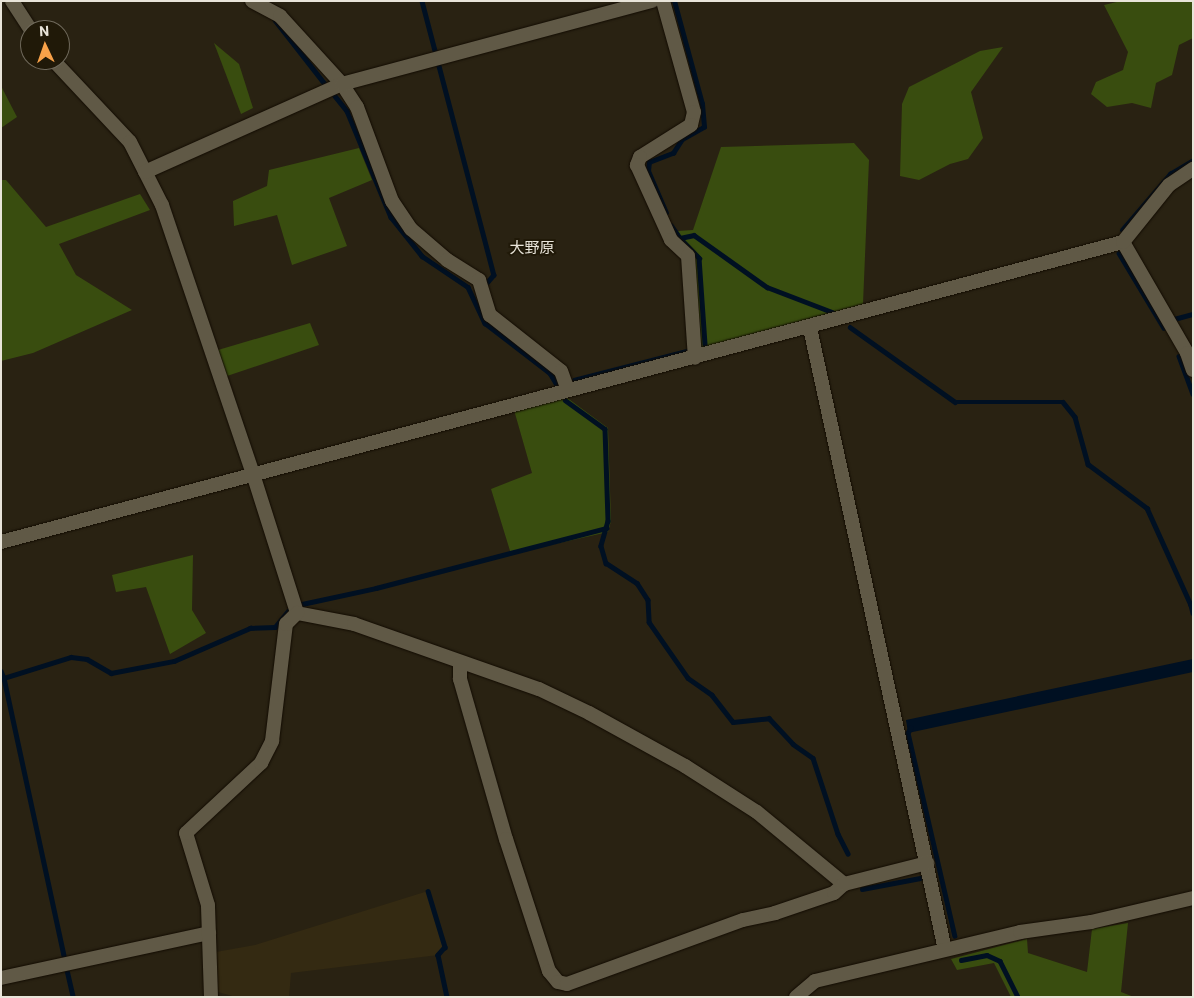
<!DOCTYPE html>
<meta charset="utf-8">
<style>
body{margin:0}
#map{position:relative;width:1194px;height:998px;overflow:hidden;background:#292212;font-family:Roboto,"Noto Sans JP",sans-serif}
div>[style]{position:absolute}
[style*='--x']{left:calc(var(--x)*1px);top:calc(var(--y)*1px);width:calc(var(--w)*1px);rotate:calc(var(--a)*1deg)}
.built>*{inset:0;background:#342a12}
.green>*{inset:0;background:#394d0f}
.water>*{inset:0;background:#001022}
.stream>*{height:4.5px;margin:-2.25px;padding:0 2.25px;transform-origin:2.25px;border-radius:2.25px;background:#001022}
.roads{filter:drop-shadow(0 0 1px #120b00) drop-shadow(0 0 1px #120b00)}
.minor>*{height:14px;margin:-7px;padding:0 7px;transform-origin:7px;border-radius:7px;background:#605946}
span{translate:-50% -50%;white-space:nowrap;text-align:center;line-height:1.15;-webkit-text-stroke:4px #201908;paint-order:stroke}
.neighbourhood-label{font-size:15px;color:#e8e4d9}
.frame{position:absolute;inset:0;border:2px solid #e8e4d9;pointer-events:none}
.north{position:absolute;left:20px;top:20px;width:50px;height:50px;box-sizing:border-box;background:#201908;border:1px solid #706a5c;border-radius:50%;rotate:357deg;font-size:14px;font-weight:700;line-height:20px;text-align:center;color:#e8e4d9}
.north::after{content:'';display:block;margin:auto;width:18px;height:22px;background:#f7a149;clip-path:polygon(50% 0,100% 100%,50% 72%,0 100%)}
</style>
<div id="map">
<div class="built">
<div style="clip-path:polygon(428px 891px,445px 947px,438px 955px,291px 973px,289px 997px,236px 997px,218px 992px,216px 952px,255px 945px)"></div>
</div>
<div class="green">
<div style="clip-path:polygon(1121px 1px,1193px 1px,1193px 38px,1179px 45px,1172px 75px,1156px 83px,1151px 108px,1132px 103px,1107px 107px,1091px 94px,1096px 82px,1123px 70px,1128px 52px,1104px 5px)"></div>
<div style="clip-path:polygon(214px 43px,239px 64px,253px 108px,241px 114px)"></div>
<div style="clip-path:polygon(1003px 47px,971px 92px,983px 138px,968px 159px,950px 164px,919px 180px,900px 176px,902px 104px,909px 87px,980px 51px)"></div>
<div style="clip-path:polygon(1px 86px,17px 117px,1px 128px)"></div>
<div style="clip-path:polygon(854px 143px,869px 160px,863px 304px,702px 348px,694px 258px,678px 231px,693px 230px,721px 147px)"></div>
<div style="clip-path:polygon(359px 148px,372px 180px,329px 198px,347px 246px,292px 265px,277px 215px,234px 226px,233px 201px,267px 186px,269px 170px)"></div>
<div style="clip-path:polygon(1px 180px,6px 180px,46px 227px,140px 194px,150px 210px,59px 244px,76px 275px,132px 310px,33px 353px,1px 361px)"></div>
<div style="clip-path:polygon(310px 323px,319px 345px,227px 376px,218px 350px)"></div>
<div style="clip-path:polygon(566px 397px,608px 428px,611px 521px,608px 532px,511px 554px,491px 489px,532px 473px,514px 410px)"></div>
<div style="clip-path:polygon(193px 555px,192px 610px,206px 633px,170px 654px,146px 587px,116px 592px,112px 575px)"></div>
<div style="clip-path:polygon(1128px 923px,1121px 992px,1134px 997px,1011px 997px,994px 963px,957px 970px,951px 959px,1027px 939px,1028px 953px,1087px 972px,1092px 929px)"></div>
</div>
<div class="water">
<div style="clip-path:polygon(1193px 659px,1193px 672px,908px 733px,906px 720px)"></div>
</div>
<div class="stream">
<div style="--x:422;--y:1;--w:283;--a:75.3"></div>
<div style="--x:494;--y:275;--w:9;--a:131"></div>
<div style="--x:275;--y:20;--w:81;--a:52"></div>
<div style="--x:335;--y:96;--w:19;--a:51"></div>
<div style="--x:347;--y:111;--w:115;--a:67.5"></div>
<div style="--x:391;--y:217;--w:50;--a:51.5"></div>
<div style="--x:422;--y:256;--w:55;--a:34"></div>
<div style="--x:468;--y:287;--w:40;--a:65"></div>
<div style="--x:485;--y:323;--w:82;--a:37.6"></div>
<div style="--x:550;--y:373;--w:12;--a:59"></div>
<div style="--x:666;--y:213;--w:46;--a:-113.2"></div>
<div style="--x:648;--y:171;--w:9;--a:-84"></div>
<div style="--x:649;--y:162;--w:26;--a:-21"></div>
<div style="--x:673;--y:153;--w:17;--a:-57"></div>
<div style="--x:682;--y:139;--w:25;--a:-29"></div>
<div style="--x:704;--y:127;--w:23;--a:-95"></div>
<div style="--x:702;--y:104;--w:107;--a:-105.2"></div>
<div style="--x:671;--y:225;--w:16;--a:55"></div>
<div style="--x:680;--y:238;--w:14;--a:-12"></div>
<div style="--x:694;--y:235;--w:90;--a:35.5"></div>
<div style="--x:767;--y:287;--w:70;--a:21"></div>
<div style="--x:1122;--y:230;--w:74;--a:-49.4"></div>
<div style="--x:1170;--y:174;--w:27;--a:-31"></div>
<div style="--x:680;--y:238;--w:28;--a:46"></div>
<div style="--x:699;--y:258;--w:86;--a:86"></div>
<div style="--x:1119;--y:253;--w:87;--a:59"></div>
<div style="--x:1174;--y:319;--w:20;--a:-15"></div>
<div style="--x:850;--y:327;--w:129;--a:35.5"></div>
<div style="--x:955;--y:402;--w:108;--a:0"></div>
<div style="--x:1063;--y:402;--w:19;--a:51"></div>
<div style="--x:1075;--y:417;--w:49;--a:74.5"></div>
<div style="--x:1088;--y:464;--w:74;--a:36.7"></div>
<div style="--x:1147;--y:508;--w:107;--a:65.6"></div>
<div style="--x:1179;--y:356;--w:40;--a:69.8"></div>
<div style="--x:574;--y:380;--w:116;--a:-14.5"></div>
<div style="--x:565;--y:400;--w:49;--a:35.9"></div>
<div style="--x:605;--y:429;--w:92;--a:88.1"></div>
<div style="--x:608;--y:521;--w:26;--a:106"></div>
<div style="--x:601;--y:546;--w:18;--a:74"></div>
<div style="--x:606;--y:563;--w:37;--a:33"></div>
<div style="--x:637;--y:583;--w:20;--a:57"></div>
<div style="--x:648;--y:600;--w:22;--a:87"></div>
<div style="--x:649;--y:622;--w:68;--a:55.1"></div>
<div style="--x:688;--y:678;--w:29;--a:35"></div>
<div style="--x:712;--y:695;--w:34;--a:52"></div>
<div style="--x:733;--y:722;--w:36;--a:-6"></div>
<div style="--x:769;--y:718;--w:35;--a:47"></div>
<div style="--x:793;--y:744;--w:24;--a:35"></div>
<div style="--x:813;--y:758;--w:80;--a:71.8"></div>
<div style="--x:838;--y:834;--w:22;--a:63"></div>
<div style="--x:302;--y:604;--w:76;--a:-12.2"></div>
<div style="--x:376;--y:588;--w:238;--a:-14.6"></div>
<div style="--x:1193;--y:604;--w:2;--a:153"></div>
<div style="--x:1191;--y:605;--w:8;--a:76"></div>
<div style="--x:1;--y:671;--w:8;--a:67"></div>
<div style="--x:4;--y:678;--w:70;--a:-17.4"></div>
<div style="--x:71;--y:657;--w:16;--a:7"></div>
<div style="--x:87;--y:659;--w:28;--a:30"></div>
<div style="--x:111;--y:673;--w:64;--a:-10.8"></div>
<div style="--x:174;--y:661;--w:83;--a:-23.5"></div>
<div style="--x:250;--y:628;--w:25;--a:-2"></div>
<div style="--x:275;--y:627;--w:21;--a:-51"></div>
<div style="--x:4;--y:678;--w:284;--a:77.8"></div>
<div style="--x:911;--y:728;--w:6;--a:121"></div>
<div style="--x:908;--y:733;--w:208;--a:77"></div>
<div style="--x:862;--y:889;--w:59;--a:-10.7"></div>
<div style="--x:428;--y:891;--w:59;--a:73.1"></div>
<div style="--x:445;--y:947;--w:11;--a:131"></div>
<div style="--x:438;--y:955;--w:43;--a:77.9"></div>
<div style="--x:961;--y:960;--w:26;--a:-11"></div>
<div style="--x:987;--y:955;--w:14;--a:25"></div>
<div style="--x:1000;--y:961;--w:40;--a:63.4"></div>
<div style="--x:67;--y:970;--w:28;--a:77"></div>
</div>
<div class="roads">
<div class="minor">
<div style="--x:12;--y:1;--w:35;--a:57"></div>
<div style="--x:252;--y:1;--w:32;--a:28"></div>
<div style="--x:280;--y:16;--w:92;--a:47.6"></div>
<div style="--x:342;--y:84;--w:27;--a:57"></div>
<div style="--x:357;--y:107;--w:100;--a:69.6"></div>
<div style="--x:392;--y:201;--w:34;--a:56"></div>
<div style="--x:411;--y:229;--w:48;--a:40.7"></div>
<div style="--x:447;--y:260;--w:38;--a:32"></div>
<div style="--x:479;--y:280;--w:37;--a:73"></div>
<div style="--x:490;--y:315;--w:90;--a:38.3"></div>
<div style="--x:561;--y:371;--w:20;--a:70"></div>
<div style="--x:663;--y:1;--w:115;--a:74.4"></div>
<div style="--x:694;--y:112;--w:13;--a:103"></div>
<div style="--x:691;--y:125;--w:60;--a:147.9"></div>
<div style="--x:640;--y:157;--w:9;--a:111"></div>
<div style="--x:637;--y:165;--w:82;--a:65.6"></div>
<div style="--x:671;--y:240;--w:23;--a:43"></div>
<div style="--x:688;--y:256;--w:102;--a:86.1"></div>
<div style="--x:53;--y:60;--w:112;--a:46.8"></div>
<div style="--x:130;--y:142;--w:71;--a:63.1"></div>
<div style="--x:162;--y:205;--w:284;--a:71.3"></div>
<div style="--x:253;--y:474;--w:146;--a:72.4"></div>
<div style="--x:145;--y:172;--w:216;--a:-24.1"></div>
<div style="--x:342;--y:84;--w:321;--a:-15"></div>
<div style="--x:1123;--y:242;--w:128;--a:60"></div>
<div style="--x:1187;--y:353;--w:18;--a:71"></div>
<div style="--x:810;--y:328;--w:636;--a:77.75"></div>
<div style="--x:1;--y:542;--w:1161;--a:-14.97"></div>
<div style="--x:1123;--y:242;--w:73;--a:-51.1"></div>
<div style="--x:1169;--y:185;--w:29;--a:-34"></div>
<div style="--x:297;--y:613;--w:58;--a:10.9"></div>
<div style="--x:354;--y:624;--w:196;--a:19.4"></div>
<div style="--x:539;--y:689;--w:55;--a:25.6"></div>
<div style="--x:589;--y:713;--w:110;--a:28.9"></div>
<div style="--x:685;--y:766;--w:85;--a:32.6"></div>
<div style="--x:757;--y:812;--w:113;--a:39.6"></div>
<div style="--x:460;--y:663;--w:16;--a:90"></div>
<div style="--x:460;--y:679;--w:166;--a:74"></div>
<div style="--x:506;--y:839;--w:139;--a:72"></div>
<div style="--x:549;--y:971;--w:14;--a:51"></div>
<div style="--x:558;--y:982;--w:9;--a:13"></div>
<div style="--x:567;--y:984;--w:187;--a:-20"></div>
<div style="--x:743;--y:920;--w:33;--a:-12"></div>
<div style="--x:775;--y:913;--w:62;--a:-18.7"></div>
<div style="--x:834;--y:893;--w:13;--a:-42"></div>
<div style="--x:844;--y:884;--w:86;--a:-14.2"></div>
<div style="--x:1;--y:978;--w:213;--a:-12.2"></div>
<div style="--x:211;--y:997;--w:92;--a:-91.9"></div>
<div style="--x:208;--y:905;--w:75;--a:-107"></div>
<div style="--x:186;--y:833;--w:103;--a:-43"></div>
<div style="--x:261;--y:763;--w:25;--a:-63"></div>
<div style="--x:272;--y:741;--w:118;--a:-83.2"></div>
<div style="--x:286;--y:624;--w:16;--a:-45"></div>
<div style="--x:796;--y:997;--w:25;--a:-40"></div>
<div style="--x:815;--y:981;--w:211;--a:-13.4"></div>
<div style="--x:1020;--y:932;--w:72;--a:-8"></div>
<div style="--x:1091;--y:922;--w:105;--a:-13.2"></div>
</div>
</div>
<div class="neighbourhood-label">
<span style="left:532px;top:249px">大野原</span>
</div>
<div class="frame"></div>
<div class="north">N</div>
</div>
